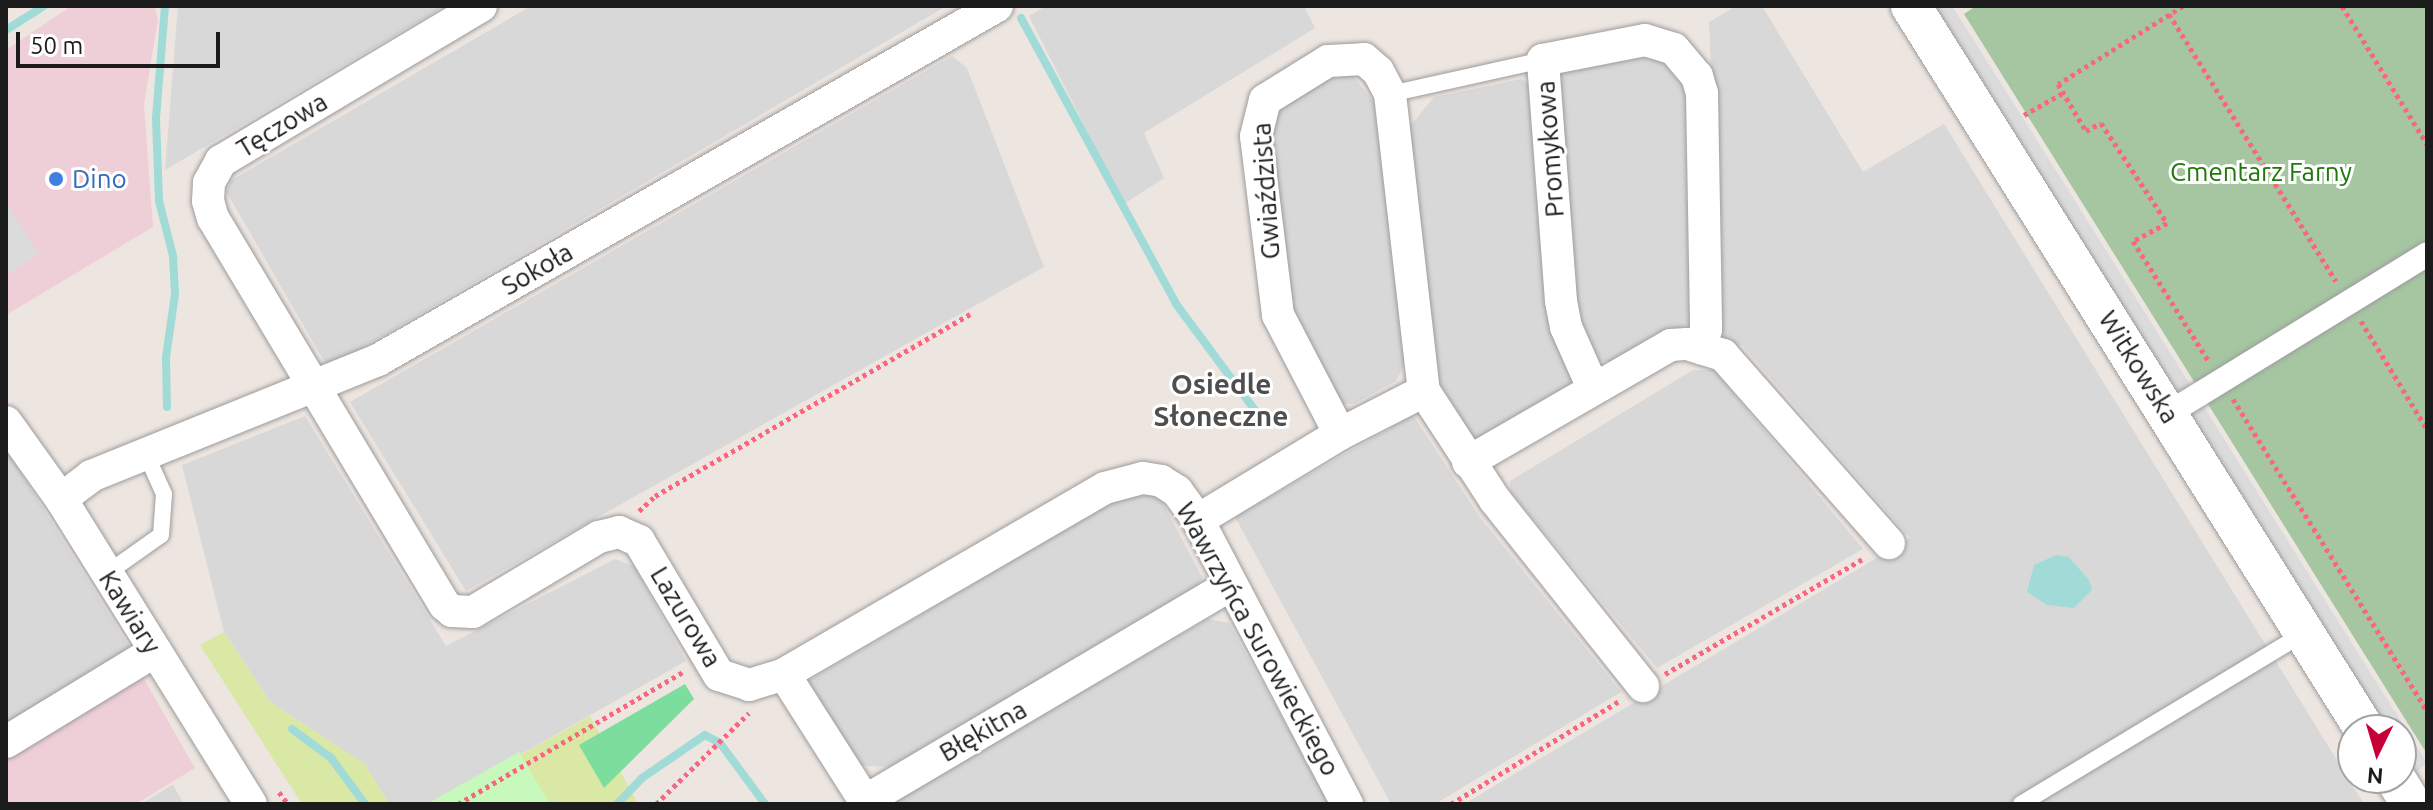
<!DOCTYPE html>
<meta charset="utf-8">
<style>
body{margin:0}
#map{position:relative;width:2433px;height:810px;overflow:hidden;background:#ede5e0;font-family:Ubuntu,sans-serif}
div>[style]{position:absolute}
[style*='--x']{left:calc(var(--x)*1px);top:calc(var(--y)*1px);width:calc(var(--w)*1px);rotate:calc(var(--a)*1deg)}
.residential>*{inset:0;background:#d9d8d8}
.commercial>*{inset:0;background:#efcfd7}
.grass>*{inset:0;background:#d9e8a5}
.cemetery>*{inset:0;background:#a6c6a2}
.park>*{inset:0;background:#c8f9bc}
.pitch>*{inset:0;background:#7ddd9d}
.parking>*{inset:0;background:#dbdbdb}
.water>*{inset:0;background:#a0dbd8}
.stream>*{height:8px;margin:-4px;padding:0 4px;transform-origin:4px;border-radius:4px;background:#a0dbd8}
.path>*{height:5px;margin-top:-2.5px;transform-origin:0;background:repeating-linear-gradient(90deg,#fa657f 0 4px,transparent 0 8px)}
.roads{filter:drop-shadow(0 0 2px #9c9c9c) drop-shadow(0 0 2px #9c9c9c)}
.service>*{height:16px;margin:-8px;padding:0 8px;transform-origin:8px;border-radius:8px;background:#fff}
.pedestrian>*{height:24px;margin:-12px;padding:0 12px;transform-origin:12px;border-radius:12px;background:#fff}
.minor>*{height:32px;margin:-16px;padding:0 16px;transform-origin:16px;border-radius:16px;background:#fff}
.tertiary>*{height:40px;margin:-20px;padding:0 20px;transform-origin:20px;border-radius:20px;background:#fff}
.dots>*{width:22px;height:22px;translate:-50% -50%;box-sizing:border-box;border:4px solid #fff;border-radius:50%}
span{translate:-50% -50%;white-space:nowrap;text-align:center;line-height:1.15;-webkit-text-stroke:6px #fff;paint-order:stroke}
.street-label{font-size:26px;color:#1b1b1b}
.park-label{font-size:26px;color:#20780b}
.shop-label{font-size:26px;color:#366cbe}
.left{translate:0 -50%;text-align:left}
.neighbourhood-label{font-size:28px;color:#4e4e4e;font-weight:700}
.frame{position:absolute;inset:0;border:8px solid #1b1b1b;pointer-events:none}
.north{position:absolute;left:2337px;top:714px;width:80px;height:80px;box-sizing:border-box;background:#fff;border:2px solid #a4a4a4;border-radius:50%;rotate:185deg;font-size:22px;font-weight:700;line-height:32px;text-align:center;color:#1b1b1b}
.north::after{content:'';display:block;margin:auto;width:28px;height:36px;background:#c70038;clip-path:polygon(50% 0,100% 100%,50% 72%,0 100%)}
.scale{position:absolute;left:16px;top:32px;width:204px;height:36px;box-sizing:border-box;border:4px solid #1b1b1b;border-top:0;padding-left:10px;font-size:24px;line-height:28px;white-space:nowrap;color:#1b1b1b;-webkit-text-stroke:6px #fff;paint-order:stroke}
</style>
<div id="map">
<div class="residential">
<div style="clip-path:polygon(178px 6px,445px 6px,165px 170px)"></div>
<div style="clip-path:polygon(531px 6px,945px 7px,328px 368px,227px 193px,230px 181px)"></div>
<div style="clip-path:polygon(1046px 6px,1304px 6px,1315px 28px,1144px 133px,1164px 178px,1124px 204px,1029px 16px)"></div>
<div style="clip-path:polygon(1736px 6px,1762px 6px,1863px 172px,1944px 124px,2364px 804px,1464px 804px,1910px 538px,1742px 345px,1729px 348px,1723px 341px,1709px 22px)"></div>
<div style="clip-path:polygon(1647px 53px,1659px 58px,1689px 92px,1695px 315px,1689px 324px,1612px 362px,1599px 361px,1576px 313px,1556px 79px,1565px 69px)"></div>
<div style="clip-path:polygon(952px 56px,967px 68px,1044px 267px,466px 591px,350px 402px)"></div>
<div style="clip-path:polygon(1350px 72px,1379px 109px,1407px 359px,1396px 381px,1354px 404px,1341px 404px,1288px 322px,1268px 117px,1325px 75px)"></div>
<div style="clip-path:polygon(1522px 79px,1532px 88px,1574px 378px,1571px 390px,1483px 438px,1473px 438px,1431px 375px,1410px 126px,1434px 97px)"></div>
<div style="clip-path:polygon(1693px 370px,1714px 370px,1863px 549px,1657px 668px,1511px 492px,1510px 481px)"></div>
<div style="clip-path:polygon(1413px 415px,1479px 516px,1621px 692px,1435px 804px,1391px 804px,1235px 517px)"></div>
<div style="clip-path:polygon(305px 416px,446px 646px,615px 559px,634px 566px,686px 661px,433px 804px,389px 804px,365px 764px,270px 702px,224px 632px,182px 465px)"></div>
<div style="clip-path:polygon(6px 449px,130px 648px,6px 731px)"></div>
<div style="clip-path:polygon(1136px 488px,1159px 496px,1202px 577px,1196px 594px,889px 767px,852px 765px,805px 683px)"></div>
<div style="clip-path:polygon(1208px 619px,1229px 623px,1330px 804px,888px 804px)"></div>
<div style="clip-path:polygon(173px 785px,184px 804px,141px 804px,172px 785px)"></div>
</div>
<div class="commercial">
<div style="clip-path:polygon(71px 6px,154px 6px,158px 19px,144px 105px,153px 227px,6px 315px,6px 50px)"></div>
<div style="clip-path:polygon(143px 677px,195px 768px,136px 804px,6px 804px,6px 757px)"></div>
</div>
<div class="grass">
<div style="clip-path:polygon(224px 632px,270px 702px,365px 764px,389px 804px,302px 804px,200px 645px)"></div>
<div style="clip-path:polygon(590px 716px,638px 804px,433px 804px)"></div>
</div>
<div class="cemetery">
<div style="clip-path:polygon(1976px 6px,2427px 6px,2427px 754px,1964px 14px)"></div>
</div>
<div class="park">
<div style="clip-path:polygon(519px 752px,550px 804px,427px 804px)"></div>
</div>
<div class="pitch">
<div style="clip-path:polygon(685px 684px,694px 699px,604px 788px,579px 745px)"></div>
</div>
<div class="parking">
<div style="clip-path:polygon(1930px 6px,1952px 6px,2018px 110px,2427px 763px,2414px 773px,2401px 752px,2401px 730px,2387px 730px)"></div>
<div style="clip-path:polygon(6px 203px,39px 254px,6px 275px)"></div>
</div>
<div class="water">
<div style="clip-path:polygon(2056px 555px,2069px 557px,2089px 580px,2092px 590px,2074px 608px,2047px 605px,2027px 592px,2034px 565px)"></div>
</div>
<div class="stream">
<div style="--x:165;--y:6;--w:113;--a:94.6"></div>
<div style="--x:156;--y:119;--w:82;--a:87.9"></div>
<div style="--x:159;--y:201;--w:57;--a:75.7"></div>
<div style="--x:173;--y:256;--w:38;--a:87"></div>
<div style="--x:175;--y:294;--w:64;--a:98.1"></div>
<div style="--x:166;--y:357;--w:50;--a:88.9"></div>
<div style="--x:1021;--y:18;--w:325;--a:61.5"></div>
<div style="--x:1176;--y:304;--w:151;--a:53.4"></div>
<div style="--x:6;--y:30;--w:45;--a:-32.3"></div>
<div style="--x:292;--y:729;--w:49;--a:36.6"></div>
<div style="--x:331;--y:758;--w:57;--a:53.5"></div>
<div style="--x:617;--y:804;--w:36;--a:-46"></div>
<div style="--x:642;--y:778;--w:76;--a:-34.3"></div>
<div style="--x:705;--y:735;--w:17;--a:28"></div>
<div style="--x:720;--y:743;--w:76;--a:53.6"></div>
</div>
<div class="path">
<div style="--x:2183;--y:6;--w:147;--a:148"></div>
<div style="--x:2058;--y:84;--w:55;--a:59.2"></div>
<div style="--x:2086;--y:131;--w:17;--a:-28"></div>
<div style="--x:2101;--y:123;--w:120;--a:56.6"></div>
<div style="--x:2167;--y:223;--w:38;--a:152"></div>
<div style="--x:2133;--y:241;--w:141;--a:57.8"></div>
<div style="--x:2342;--y:6;--w:162;--a:58.4"></div>
<div style="--x:2169;--y:14;--w:315;--a:58"></div>
<div style="--x:2024;--y:115;--w:45;--a:-29.4"></div>
<div style="--x:2361;--y:321;--w:127;--a:58.6"></div>
<div style="--x:2233;--y:399;--w:367;--a:58.1"></div>
<div style="--x:639;--y:511;--w:22;--a:-43"></div>
<div style="--x:655;--y:496;--w:364;--a:-30"></div>
<div style="--x:1665;--y:674;--w:230;--a:-30.2"></div>
<div style="--x:279;--y:792;--w:15;--a:53"></div>
<div style="--x:458;--y:804;--w:263;--a:-30.4"></div>
<div style="--x:656;--y:804;--w:130;--a:-44.4"></div>
<div style="--x:1451;--y:804;--w:197;--a:-31.5"></div>
</div>
<div class="roads">
<div class="service">
<div style="--x:1390;--y:94;--w:157;--a:-12.5"></div>
<div style="--x:106;--y:574;--w:67;--a:-35.3"></div>
<div style="--x:161;--y:535;--w:41;--a:-85.8"></div>
<div style="--x:164;--y:494;--w:46;--a:-114.3"></div>
<div style="--x:2021;--y:804;--w:331;--a:-31.1"></div>
</div>
<div class="pedestrian">
<div style="--x:2169;--y:413;--w:303;--a:-31.6"></div>
</div>
<div class="minor">
<div style="--x:481;--y:6;--w:303;--a:149.2"></div>
<div style="--x:221;--y:161;--w:25;--a:119"></div>
<div style="--x:209;--y:183;--w:18;--a:93"></div>
<div style="--x:208;--y:201;--w:18;--a:74"></div>
<div style="--x:213;--y:218;--w:451;--a:59.1"></div>
<div style="--x:445;--y:605;--w:9;--a:41"></div>
<div style="--x:452;--y:611;--w:21;--a:3"></div>
<div style="--x:473;--y:612;--w:147;--a:-30.8"></div>
<div style="--x:599;--y:537;--w:21;--a:-14"></div>
<div style="--x:619;--y:532;--w:22;--a:24"></div>
<div style="--x:639;--y:541;--w:156;--a:59.2"></div>
<div style="--x:719;--y:675;--w:32;--a:18"></div>
<div style="--x:749;--y:685;--w:37;--a:-17"></div>
<div style="--x:784;--y:674;--w:371;--a:-30.1"></div>
<div style="--x:1105;--y:488;--w:39;--a:-15"></div>
<div style="--x:1143;--y:478;--w:18;--a:9"></div>
<div style="--x:1161;--y:481;--w:19;--a:32"></div>
<div style="--x:1177;--y:491;--w:36;--a:54"></div>
<div style="--x:1198;--y:520;--w:321;--a:62.3"></div>
<div style="--x:1593;--y:388;--w:67;--a:-113.9"></div>
<div style="--x:1566;--y:327;--w:26;--a:-101"></div>
<div style="--x:1561;--y:301;--w:242;--a:-94.3"></div>
<div style="--x:1543;--y:60;--w:104;--a:-11.1"></div>
<div style="--x:1645;--y:40;--w:30;--a:17"></div>
<div style="--x:1674;--y:49;--w:35;--a:50"></div>
<div style="--x:1697;--y:76;--w:18;--a:74"></div>
<div style="--x:1702;--y:93;--w:236;--a:89"></div>
<div style="--x:1706;--y:329;--w:20;--a:105"></div>
<div style="--x:6;--y:422;--w:95;--a:54.5"></div>
<div style="--x:61;--y:499;--w:359;--a:58.1"></div>
<div style="--x:1340;--y:434;--w:134;--a:-117.5"></div>
<div style="--x:1278;--y:315;--w:180;--a:-97"></div>
<div style="--x:1256;--y:136;--w:37;--a:-76"></div>
<div style="--x:1265;--y:100;--w:74;--a:-31.8"></div>
<div style="--x:1328;--y:61;--w:36;--a:-3"></div>
<div style="--x:1364;--y:59;--w:18;--a:41"></div>
<div style="--x:1378;--y:71;--w:26;--a:62"></div>
<div style="--x:1390;--y:94;--w:299;--a:83.5"></div>
<div style="--x:1468;--y:462;--w:234;--a:-30"></div>
<div style="--x:1671;--y:345;--w:16;--a:-4"></div>
<div style="--x:1687;--y:344;--w:38;--a:17"></div>
<div style="--x:1723;--y:355;--w:251;--a:48.6"></div>
<div style="--x:61;--y:499;--w:38;--a:-37"></div>
<div style="--x:91;--y:476;--w:310;--a:-22"></div>
<div style="--x:378;--y:360;--w:713;--a:-29.76"></div>
<div style="--x:1198;--y:520;--w:166;--a:-31.2"></div>
<div style="--x:1340;--y:434;--w:94;--a:-27.1"></div>
<div style="--x:1424;--y:391;--w:130;--a:56.9"></div>
<div style="--x:1495;--y:500;--w:238;--a:51.5"></div>
<div style="--x:784;--y:674;--w:151;--a:57.5"></div>
<div style="--x:865;--y:801;--w:424;--a:-30.6"></div>
<div style="--x:6;--y:742;--w:175;--a:-31.4"></div>
</div>
<div class="tertiary">
<div style="--x:1911;--y:6;--w:855;--a:57.91"></div>
<div style="--x:2395;--y:778;--w:31;--a:58"></div>
</div>
</div>
<div class="dots">
<div style="left:56px;top:179px;background:#3f7fe0"></div>
</div>
<div class="street-label">
<span style="left:282px;top:125px;rotate:-31deg">Tęczowa</span>
<span style="left:1550px;top:149px;rotate:-94deg">Promykowa</span>
<span style="left:1266px;top:191px;rotate:-94deg">Gwiaździsta</span>
<span style="left:537px;top:269px;rotate:-30deg">Sokoła</span>
<span style="left:2139px;top:367px;rotate:58deg">Witkowska</span>
<span style="left:130px;top:612px;rotate:58deg">Kawiary</span>
<span style="left:686px;top:617px;rotate:59deg">Lazurowa</span>
<span style="left:1258px;top:639px;rotate:61deg">Wawrzyńca Surowieckiego</span>
<span style="left:983px;top:731px;rotate:-30deg">Błękitna</span>
</div>
<div class="park-label">
<span style="left:2261px;top:172px">Cmentarz Farny</span>
</div>
<div class="shop-label">
<span class="left" style="left:72px;top:179px">Dino</span>
</div>
<div class="neighbourhood-label">
<span style="left:1221px;top:400px">Osiedle<br>Słoneczne</span>
</div>
<div class="frame"></div>
<div class="north">N</div>
<div class="scale">50 m</div>
</div>
